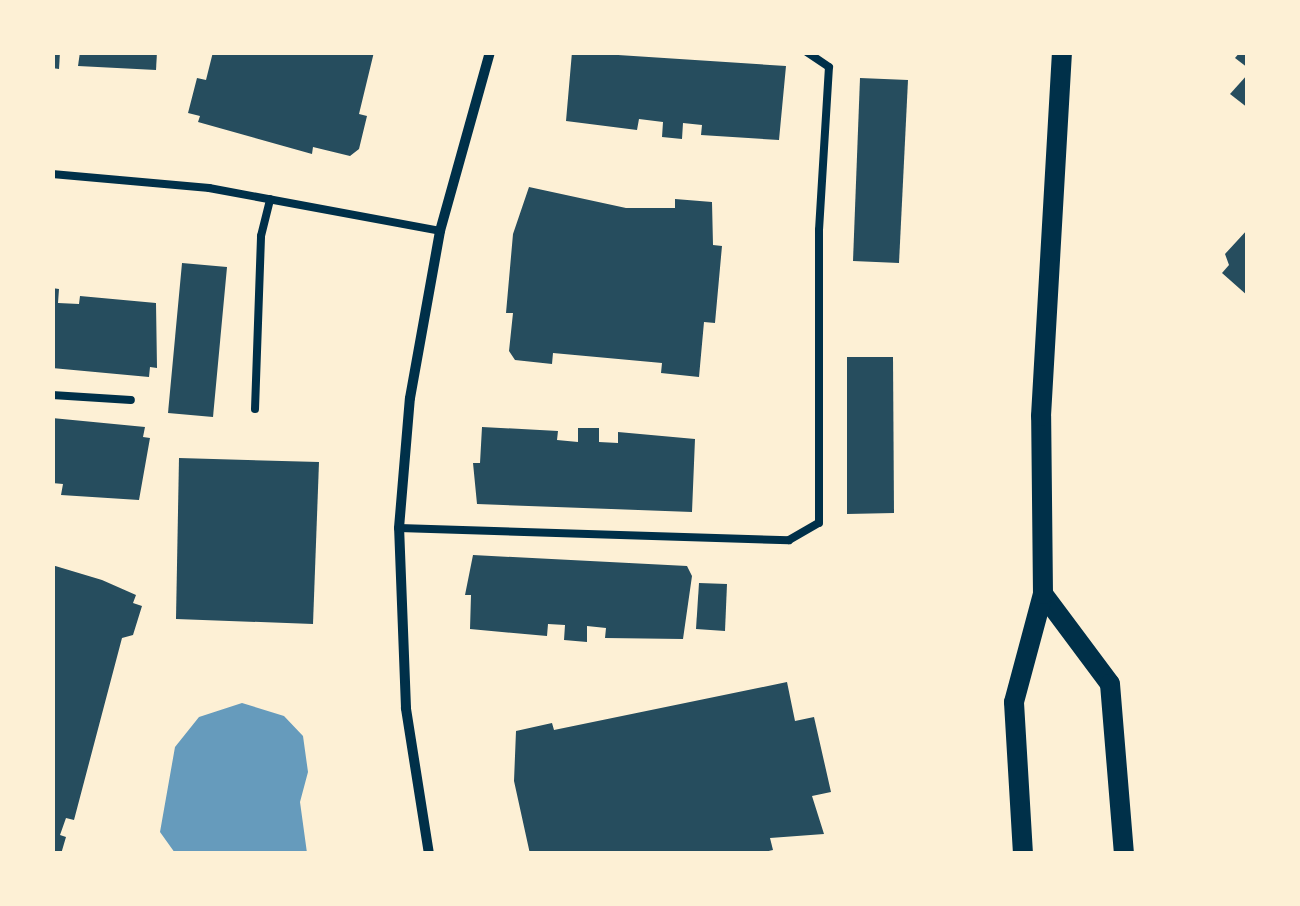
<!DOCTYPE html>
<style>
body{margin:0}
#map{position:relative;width:1300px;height:906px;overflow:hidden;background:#fdf0d5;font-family:"Open Sans",sans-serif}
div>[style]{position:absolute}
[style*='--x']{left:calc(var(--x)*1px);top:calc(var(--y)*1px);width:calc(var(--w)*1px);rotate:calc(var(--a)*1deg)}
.water>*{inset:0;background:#669bbc}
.building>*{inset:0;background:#264d5e}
.service>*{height:8px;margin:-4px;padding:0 4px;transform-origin:4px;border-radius:4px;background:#003049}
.minor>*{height:10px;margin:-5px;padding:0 5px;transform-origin:5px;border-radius:5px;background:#003049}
.secondary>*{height:20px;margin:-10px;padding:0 10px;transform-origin:10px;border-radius:10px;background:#003049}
span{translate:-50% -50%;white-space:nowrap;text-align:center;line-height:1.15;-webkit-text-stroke:8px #fdf0d5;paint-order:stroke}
.frame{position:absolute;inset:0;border:55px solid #fdf0d5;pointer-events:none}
</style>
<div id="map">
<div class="water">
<div style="clip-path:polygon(242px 703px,284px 716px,303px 736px,308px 772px,300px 802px,307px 853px,175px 853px,160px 832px,175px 747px,199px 717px)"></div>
</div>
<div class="building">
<div style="clip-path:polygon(52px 52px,60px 52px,59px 69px,52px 68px)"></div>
<div style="clip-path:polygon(80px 52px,157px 52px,156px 70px,78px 66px)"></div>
<div style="clip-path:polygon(213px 52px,374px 52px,359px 114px,367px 116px,359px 149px,350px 156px,313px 147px,312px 154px,198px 122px,200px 116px,188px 113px,197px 78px,206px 80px)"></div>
<div style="clip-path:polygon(572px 52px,786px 66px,779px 140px,701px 135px,702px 125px,683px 123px,682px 139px,662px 137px,663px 122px,639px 119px,637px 130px,566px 121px)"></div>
<div style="clip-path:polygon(1240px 52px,1248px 52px,1248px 68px,1235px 58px)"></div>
<div style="clip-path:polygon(1248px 74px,1248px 108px,1230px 94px)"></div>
<div style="clip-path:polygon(860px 78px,908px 80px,899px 263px,853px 261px)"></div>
<div style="clip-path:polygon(529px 187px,626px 208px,675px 208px,675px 199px,712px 202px,713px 245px,722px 246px,715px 323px,704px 322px,699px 377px,661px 373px,662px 363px,553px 353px,552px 364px,515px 360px,509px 351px,513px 313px,506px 313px,513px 234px)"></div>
<div style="clip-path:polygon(1248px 229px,1248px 296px,1222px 273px,1229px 265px,1225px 254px)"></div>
<div style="clip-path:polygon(182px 263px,227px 267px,213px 417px,168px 413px)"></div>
<div style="clip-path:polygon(52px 288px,59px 289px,58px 303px,79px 304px,80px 296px,156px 303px,157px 368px,150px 367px,149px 377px,52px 368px)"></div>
<div style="clip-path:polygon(847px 357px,893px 357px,894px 513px,847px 514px)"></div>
<div style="clip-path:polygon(52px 418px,145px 427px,143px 437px,150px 438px,139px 500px,61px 495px,63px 484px,52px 483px)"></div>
<div style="clip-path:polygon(482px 427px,558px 431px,557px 440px,578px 442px,578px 428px,599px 428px,599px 442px,618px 443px,618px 432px,695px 439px,692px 512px,477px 504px,473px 463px,480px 463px)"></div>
<div style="clip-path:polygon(179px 458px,319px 462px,313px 624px,176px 619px)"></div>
<div style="clip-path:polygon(473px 555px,687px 566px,692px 576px,683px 639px,605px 638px,606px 628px,587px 626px,587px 642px,564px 640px,565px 625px,548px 624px,547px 636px,470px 629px,471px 595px,465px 595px)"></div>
<div style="clip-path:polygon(52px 565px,102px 580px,136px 595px,133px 603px,142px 606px,133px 635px,122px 638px,74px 820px,66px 818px,60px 835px,66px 837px,61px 854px,52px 854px)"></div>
<div style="clip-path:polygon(699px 583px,727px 584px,725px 631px,696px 629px)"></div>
<div style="clip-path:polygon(787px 682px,795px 721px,814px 717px,831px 792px,812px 796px,824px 834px,770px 838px,773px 850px,755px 854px,530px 854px,514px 781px,516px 731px,552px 723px,554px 730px)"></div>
</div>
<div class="service">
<div style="--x:52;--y:174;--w:158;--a:5.1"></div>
<div style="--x:209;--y:188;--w:235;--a:10.5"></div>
<div style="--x:52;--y:395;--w:79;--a:3.6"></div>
<div style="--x:255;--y:409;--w:173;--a:-88"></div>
<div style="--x:261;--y:236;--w:38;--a:-76"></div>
<div style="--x:399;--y:528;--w:390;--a:1.8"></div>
<div style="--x:789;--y:540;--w:34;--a:-30"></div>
<div style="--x:819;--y:523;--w:293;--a:-90"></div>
<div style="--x:819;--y:230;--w:163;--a:-86.5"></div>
<div style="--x:829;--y:67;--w:27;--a:-146"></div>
</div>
<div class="minor">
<div style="--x:429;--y:854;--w:148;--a:-99"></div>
<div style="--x:406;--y:708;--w:180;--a:-92.2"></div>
<div style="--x:399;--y:528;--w:130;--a:-85.2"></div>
<div style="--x:410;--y:398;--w:170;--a:-79.8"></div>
<div style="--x:440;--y:231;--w:186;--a:-74.4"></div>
</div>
<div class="secondary">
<div style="--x:1043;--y:594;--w:112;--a:53.3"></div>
<div style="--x:1110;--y:684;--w:171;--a:85.3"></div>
<div style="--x:1023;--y:854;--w:152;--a:-93.4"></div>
<div style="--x:1014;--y:702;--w:112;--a:-75"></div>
<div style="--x:1043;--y:594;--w:178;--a:-90.6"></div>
<div style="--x:1041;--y:416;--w:365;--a:-86.7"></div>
</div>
<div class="frame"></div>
</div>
